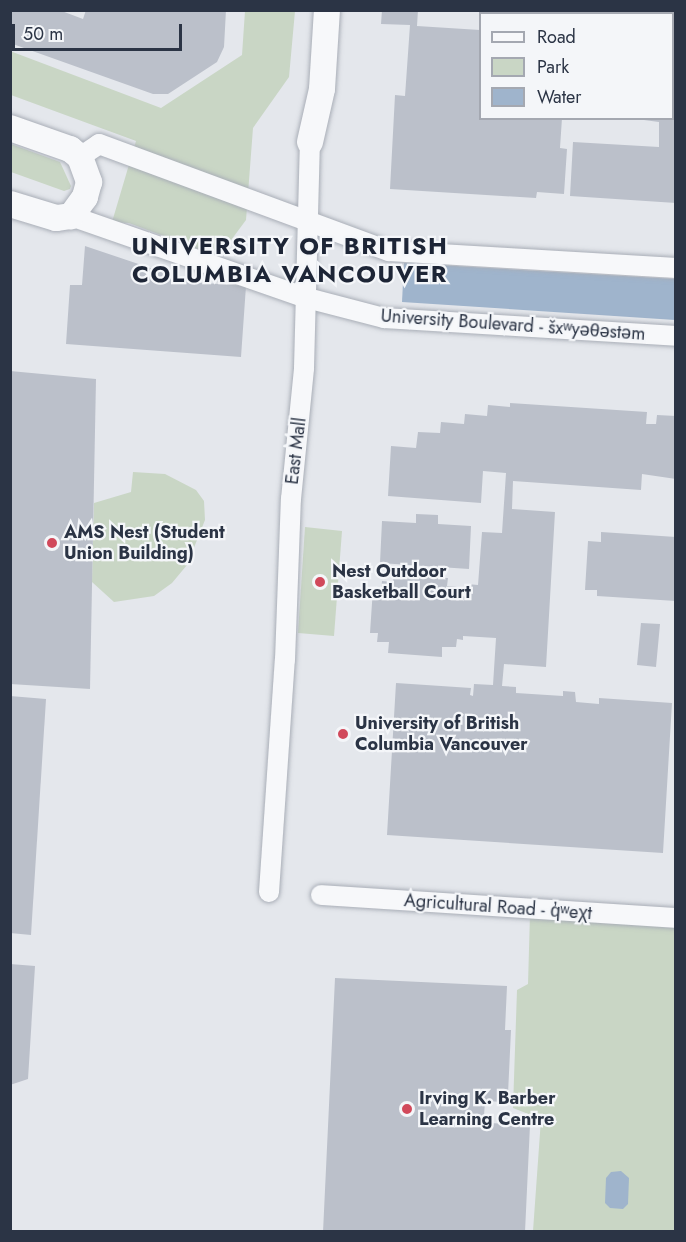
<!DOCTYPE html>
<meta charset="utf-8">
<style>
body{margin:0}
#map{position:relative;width:686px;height:1242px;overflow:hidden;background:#e4e7ec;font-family:Jost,sans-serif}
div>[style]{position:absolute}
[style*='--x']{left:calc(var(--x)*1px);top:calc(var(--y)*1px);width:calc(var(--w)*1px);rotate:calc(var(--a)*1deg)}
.green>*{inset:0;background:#c9d6c5}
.water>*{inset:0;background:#9fb4cc}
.building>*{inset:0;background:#bbc0ca}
.roads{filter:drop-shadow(0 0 2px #a9aeb7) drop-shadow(0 0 2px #a9aeb7)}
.pedestrian>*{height:20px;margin:-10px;padding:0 10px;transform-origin:10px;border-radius:10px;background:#f7f8fa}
.minor>*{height:26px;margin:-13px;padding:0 13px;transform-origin:13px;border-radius:13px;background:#f7f8fa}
.dots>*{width:16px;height:16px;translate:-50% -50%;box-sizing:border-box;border:3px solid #f4f6f9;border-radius:50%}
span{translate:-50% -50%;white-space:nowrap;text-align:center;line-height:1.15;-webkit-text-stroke:4.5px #f4f6f9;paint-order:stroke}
.street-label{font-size:18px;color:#2b3445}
.poi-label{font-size:18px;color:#2b3445;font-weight:700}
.left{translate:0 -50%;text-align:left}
.district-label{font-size:24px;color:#1d2536;font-weight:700;letter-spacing:1.5px}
.frame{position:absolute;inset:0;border:12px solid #2b3445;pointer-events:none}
.legend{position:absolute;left:479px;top:12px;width:195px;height:108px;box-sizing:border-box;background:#f4f6f9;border:2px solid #a4a8b1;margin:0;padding:8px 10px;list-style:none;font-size:18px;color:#2b3445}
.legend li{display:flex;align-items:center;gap:12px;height:30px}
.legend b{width:30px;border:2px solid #a4a8b1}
.scale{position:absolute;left:12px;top:24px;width:170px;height:27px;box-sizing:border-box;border:3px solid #2b3445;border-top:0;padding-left:8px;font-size:18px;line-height:21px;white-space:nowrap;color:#2b3445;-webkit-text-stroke:4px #f4f6f9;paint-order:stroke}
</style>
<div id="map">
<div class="green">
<div style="clip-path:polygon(245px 11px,295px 11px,289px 77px,253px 128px,246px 220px,223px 251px,198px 249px,129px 223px,112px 222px,136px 141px,11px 95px,10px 51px,161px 108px,242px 55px)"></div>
<div style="clip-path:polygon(11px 144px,60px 162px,71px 186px,70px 189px,64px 191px,11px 172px)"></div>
<div style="clip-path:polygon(133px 472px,165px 474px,196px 490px,204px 501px,205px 520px,187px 565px,172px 583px,154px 596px,114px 602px,92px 582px,94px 503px,131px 492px)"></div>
<div style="clip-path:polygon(305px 527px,342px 531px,334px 636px,298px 633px)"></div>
<div style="clip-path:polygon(530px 914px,675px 924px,675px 1231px,533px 1231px,541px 1119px,513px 1108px,517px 990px,528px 984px)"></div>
</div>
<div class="water">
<div style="clip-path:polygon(404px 263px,675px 279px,675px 320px,402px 302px)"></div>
<div style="clip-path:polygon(621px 1171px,629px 1178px,628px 1204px,623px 1209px,610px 1208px,605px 1203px,606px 1178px,611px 1172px)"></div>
</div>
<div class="building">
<div style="clip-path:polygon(10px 10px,59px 10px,83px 19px,86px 10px,226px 10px,224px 47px,217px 62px,168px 94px,153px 94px,10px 43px)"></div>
<div style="clip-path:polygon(382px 10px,418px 10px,417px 26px,480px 30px,480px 118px,562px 118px,560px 148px,567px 149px,564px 194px,537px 192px,536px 198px,390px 189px,395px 95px,405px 96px,410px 25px,381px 24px)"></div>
<div style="clip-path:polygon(601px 10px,676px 10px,676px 203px,570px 196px,573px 142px,659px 147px,659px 122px,629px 118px,672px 118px,672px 14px,601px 14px)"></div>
<div style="clip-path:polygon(85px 246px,192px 282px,246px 286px,241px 357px,66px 344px,70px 285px,82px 285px)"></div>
<div style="clip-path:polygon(10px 371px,96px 379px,90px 689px,10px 684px)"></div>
<div style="clip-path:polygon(510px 403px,647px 412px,646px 424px,656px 424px,657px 415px,676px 416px,676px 479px,642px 474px,641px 490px,513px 481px,512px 509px,555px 512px,546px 667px,504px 664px,502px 686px,516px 687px,516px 693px,563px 696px,563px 691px,575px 692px,576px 702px,599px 704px,599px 698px,672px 703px,663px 853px,387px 835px,396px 683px,471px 688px,470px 695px,473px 696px,474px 684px,493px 685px,496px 638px,463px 636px,463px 640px,457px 639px,456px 647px,442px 647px,442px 657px,388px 653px,389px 642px,377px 642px,378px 633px,370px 633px,373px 588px,381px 589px,382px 581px,393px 582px,394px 575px,448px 578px,447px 586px,460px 587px,460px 596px,466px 597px,467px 584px,478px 585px,482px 532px,502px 533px,506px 473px,483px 471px,481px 503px,388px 496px,391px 446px,416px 448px,418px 432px,440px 433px,441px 422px,464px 424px,465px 414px,487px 416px,488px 405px,510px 407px)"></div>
<div style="clip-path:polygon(416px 514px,438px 515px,438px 524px,471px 526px,469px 569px,380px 563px,382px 521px,416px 523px)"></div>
<div style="clip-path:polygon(601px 532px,676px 537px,676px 601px,597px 596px,597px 590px,585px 590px,588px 541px,601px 542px)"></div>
<div style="clip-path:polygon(641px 623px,660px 624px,656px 667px,637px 665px)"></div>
<div style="clip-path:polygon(10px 696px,46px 699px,31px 935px,10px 933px)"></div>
<div style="clip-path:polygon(10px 964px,35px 966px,28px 1079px,10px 1085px)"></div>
<div style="clip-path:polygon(335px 978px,507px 986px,505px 1030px,511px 1030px,508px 1094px,504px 1094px,504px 1102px,485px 1101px,484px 1116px,489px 1117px,489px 1123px,530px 1125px,525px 1232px,323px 1232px)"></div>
</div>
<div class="roads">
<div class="pedestrian">
<div style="--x:80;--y:157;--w:23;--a:-34"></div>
<div style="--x:99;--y:144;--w:309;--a:20.3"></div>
<div style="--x:389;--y:251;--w:288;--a:3.4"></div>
<div style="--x:71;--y:216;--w:250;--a:19.2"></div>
<div style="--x:307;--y:298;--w:80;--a:14.6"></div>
<div style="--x:384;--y:318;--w:293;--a:3.5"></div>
<div style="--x:269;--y:892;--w:233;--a:-86.1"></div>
<div style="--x:285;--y:660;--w:161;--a:-87.9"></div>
<div style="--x:291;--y:499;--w:132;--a:-84.3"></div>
<div style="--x:304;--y:368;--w:226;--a:-88.5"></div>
<div style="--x:321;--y:895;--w:356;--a:3.7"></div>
</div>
<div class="minor">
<div style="--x:10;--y:128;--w:64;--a:19.3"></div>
<div style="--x:70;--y:149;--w:13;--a:39"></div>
<div style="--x:80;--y:157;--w:27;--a:70"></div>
<div style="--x:89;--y:182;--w:16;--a:105"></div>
<div style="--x:85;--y:197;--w:24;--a:126"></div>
<div style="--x:71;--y:216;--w:15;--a:172"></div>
<div style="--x:56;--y:218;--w:48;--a:-163.1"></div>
<div style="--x:310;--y:142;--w:54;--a:-77.2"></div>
<div style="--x:322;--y:89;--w:79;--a:-86.4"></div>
</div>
</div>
<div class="dots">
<div style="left:52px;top:543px;background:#d1495b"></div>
<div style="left:320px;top:582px;background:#d1495b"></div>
<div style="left:343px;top:734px;background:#d1495b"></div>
<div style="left:407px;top:1109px;background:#d1495b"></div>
</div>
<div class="street-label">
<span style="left:513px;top:325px;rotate:4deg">University Boulevard - šxʷyəθəstəm</span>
<span style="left:296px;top:451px;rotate:-83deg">East Mall</span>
<span style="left:498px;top:907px;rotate:4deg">Agricultural Road - q̓ʷeχt</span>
</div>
<div class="poi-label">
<span class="left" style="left:64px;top:543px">AMS Nest (Student<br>Union Building)</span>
<span class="left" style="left:332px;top:582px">Nest Outdoor<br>Basketball Court</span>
<span class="left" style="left:355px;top:734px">University of British<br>Columbia Vancouver</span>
<span class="left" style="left:419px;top:1109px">Irving K. Barber<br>Learning Centre</span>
</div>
<div class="district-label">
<span style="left:290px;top:260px">UNIVERSITY OF BRITISH<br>COLUMBIA VANCOUVER</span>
</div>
<div class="frame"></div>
<ul class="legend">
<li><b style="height:8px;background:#f7f8fa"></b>Road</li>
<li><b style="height:16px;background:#c9d6c5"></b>Park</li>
<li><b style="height:16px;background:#9fb4cc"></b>Water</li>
</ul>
<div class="scale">50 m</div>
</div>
